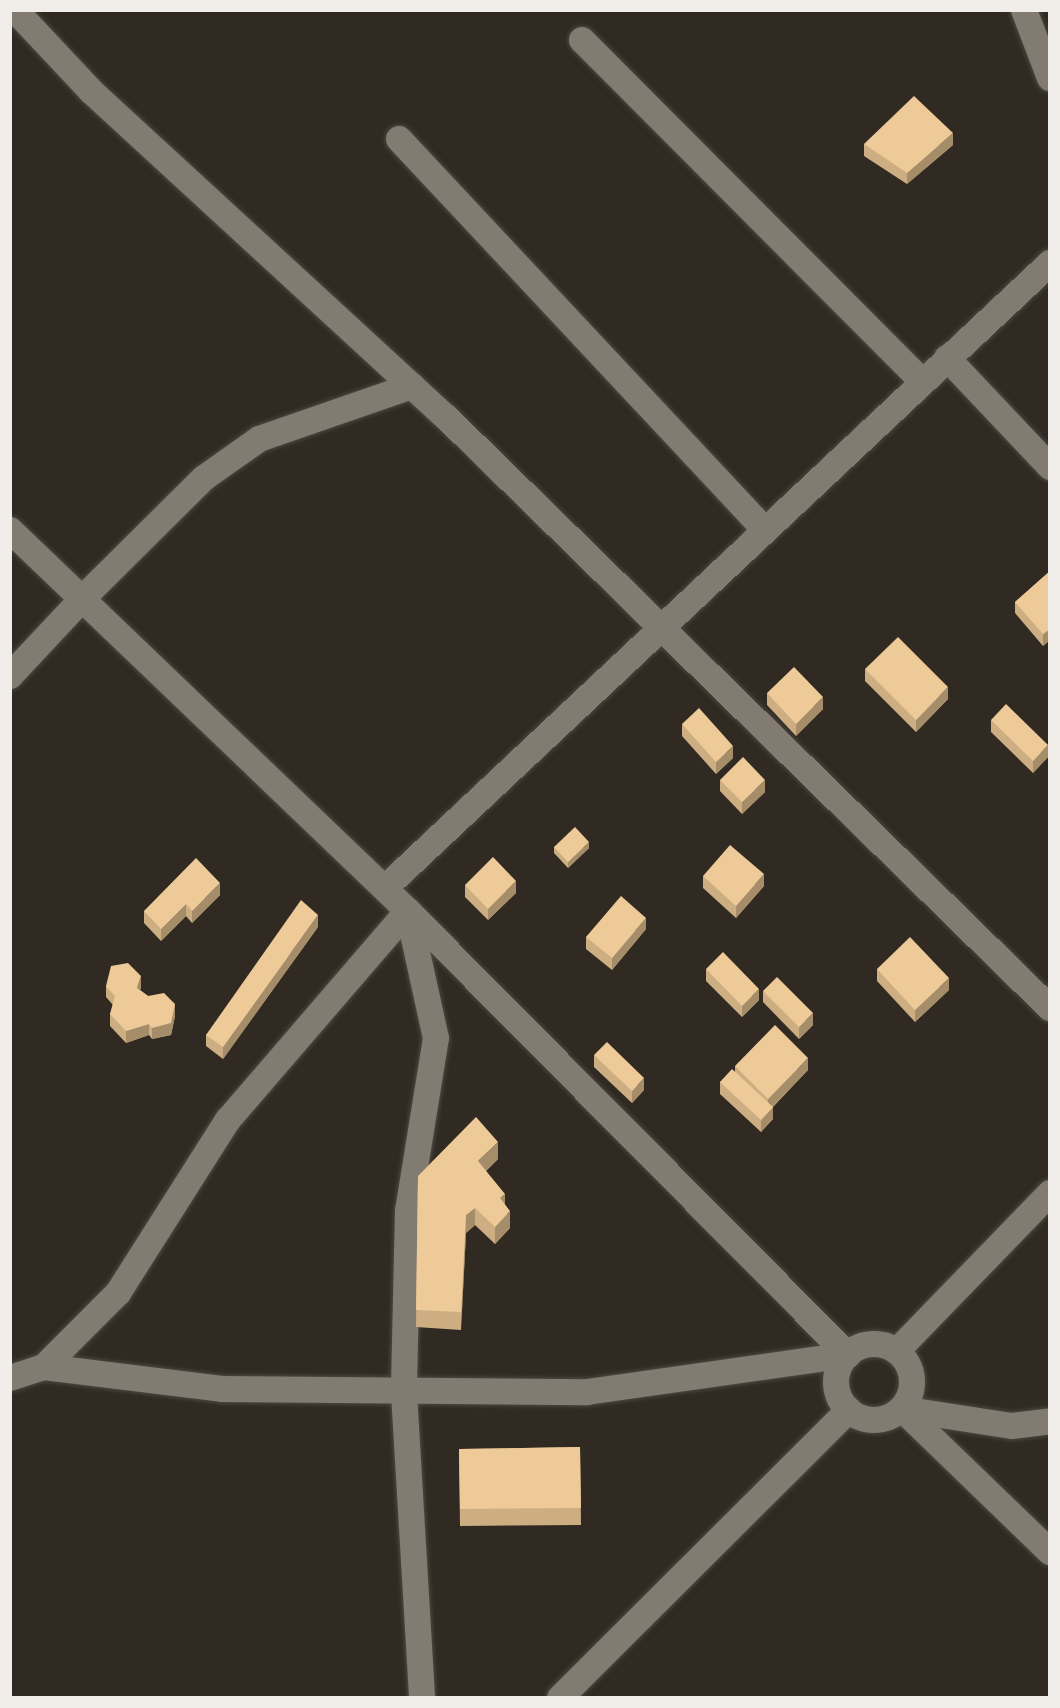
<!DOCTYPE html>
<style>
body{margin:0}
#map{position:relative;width:1060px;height:1708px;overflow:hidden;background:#302a22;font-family:"IBM Plex Sans",sans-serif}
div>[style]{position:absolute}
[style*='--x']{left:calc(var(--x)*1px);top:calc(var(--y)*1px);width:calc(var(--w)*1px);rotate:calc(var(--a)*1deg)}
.roads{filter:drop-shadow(0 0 2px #4c4841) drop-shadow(0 0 2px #4c4841)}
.minor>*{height:26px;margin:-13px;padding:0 13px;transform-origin:13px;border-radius:13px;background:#817b72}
.minor>.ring{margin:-13px;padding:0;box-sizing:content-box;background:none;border:26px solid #817b72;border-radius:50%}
.wall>*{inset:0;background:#ccae82}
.shaded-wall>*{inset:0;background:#a68d6a}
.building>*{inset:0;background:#edca97}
span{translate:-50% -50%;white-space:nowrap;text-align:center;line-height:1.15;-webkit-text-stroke:6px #302a22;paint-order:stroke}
.frame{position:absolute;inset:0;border:12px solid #f1eee9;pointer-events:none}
</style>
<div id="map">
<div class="roads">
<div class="minor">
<div style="--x:15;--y:10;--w:111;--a:46.8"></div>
<div style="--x:91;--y:91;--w:482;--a:42.6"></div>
<div style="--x:446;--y:417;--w:845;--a:44.38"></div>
<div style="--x:1024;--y:10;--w:73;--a:69.1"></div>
<div style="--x:582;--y:40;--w:482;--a:45.1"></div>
<div style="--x:399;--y:139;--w:536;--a:46.89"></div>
<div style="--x:947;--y:358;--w:150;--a:46.6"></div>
<div style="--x:10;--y:530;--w:551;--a:43.75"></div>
<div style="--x:408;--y:911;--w:625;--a:45.26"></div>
<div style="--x:10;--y:676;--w:107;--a:-46.9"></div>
<div style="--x:83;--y:598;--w:170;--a:-44.8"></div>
<div style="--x:204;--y:478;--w:67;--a:-35.3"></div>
<div style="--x:259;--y:439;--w:162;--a:-19.1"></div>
<div style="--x:385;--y:888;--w:913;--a:-43.22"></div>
<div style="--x:408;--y:911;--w:130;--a:77.6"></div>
<div style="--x:436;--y:1038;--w:174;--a:99.2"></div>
<div style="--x:408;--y:1210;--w:183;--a:91.3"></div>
<div style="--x:404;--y:1393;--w:306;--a:86.6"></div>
<div class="ring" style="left:836px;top:1344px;width:50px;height:50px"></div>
<div style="--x:897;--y:1351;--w:220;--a:-45.9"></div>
<div style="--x:44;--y:1367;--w:179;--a:7"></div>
<div style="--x:222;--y:1389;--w:365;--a:0.5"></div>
<div style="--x:587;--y:1392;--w:264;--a:-8.1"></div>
<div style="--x:10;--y:1378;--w:36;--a:-18"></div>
<div style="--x:44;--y:1367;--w:105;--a:-45"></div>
<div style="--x:118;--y:1293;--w:205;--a:-57.6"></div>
<div style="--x:228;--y:1120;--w:276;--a:-49.3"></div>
<div style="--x:902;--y:1409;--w:206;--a:44"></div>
<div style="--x:902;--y:1409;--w:111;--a:8.8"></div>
<div style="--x:1012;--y:1426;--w:38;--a:-7"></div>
<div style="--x:560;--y:1698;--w:408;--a:-44.9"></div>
</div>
</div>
<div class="wall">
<div style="clip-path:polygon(864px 144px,953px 145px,907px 184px,864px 156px)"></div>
<div style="clip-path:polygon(1050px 571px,1050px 640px,1043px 646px,1015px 613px,1015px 602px)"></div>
<div style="clip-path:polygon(865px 669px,948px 699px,916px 732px,865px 681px)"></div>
<div style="clip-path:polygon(767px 693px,823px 709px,796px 736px,767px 705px)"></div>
<div style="clip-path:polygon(991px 720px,1048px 757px,1033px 773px,991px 732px)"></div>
<div style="clip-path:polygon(682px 724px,733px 758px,716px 774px,682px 736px)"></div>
<div style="clip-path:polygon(720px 780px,765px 792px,742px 814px,720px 791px)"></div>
<div style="clip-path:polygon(554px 847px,589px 848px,568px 868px,554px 853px)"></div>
<div style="clip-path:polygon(703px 876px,764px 886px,736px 918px,703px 888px)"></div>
<div style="clip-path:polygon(465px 885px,516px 893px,488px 920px,465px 897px)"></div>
<div style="clip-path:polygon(220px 895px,192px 923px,186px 916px,161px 941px,144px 923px,144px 911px)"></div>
<div style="clip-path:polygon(318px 927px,223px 1059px,206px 1046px,206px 1035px)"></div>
<div style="clip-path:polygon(646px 929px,612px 970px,586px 949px,586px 937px)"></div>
<div style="clip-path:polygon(706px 969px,759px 1000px,742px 1017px,706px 981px)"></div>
<div style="clip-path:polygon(877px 969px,949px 990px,915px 1022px,877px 981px)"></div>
<div style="clip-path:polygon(106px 986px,141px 987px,140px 990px,175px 1016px,171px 1035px,152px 1039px,149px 1035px,126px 1043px,110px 1026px,110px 1014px,113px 1005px,106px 997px)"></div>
<div style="clip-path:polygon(763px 991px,813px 1025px,799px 1039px,763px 1002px)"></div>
<div style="clip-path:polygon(594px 1055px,644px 1090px,632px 1103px,594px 1067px)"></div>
<div style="clip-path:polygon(735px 1066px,808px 1070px,773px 1107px,773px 1119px,761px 1132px,720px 1094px,720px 1082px,735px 1072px)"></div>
<div style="clip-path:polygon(498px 1159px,486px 1171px,505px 1204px,510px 1228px,495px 1244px,475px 1225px,466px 1233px,461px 1330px,416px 1327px,418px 1176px)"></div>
<div style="clip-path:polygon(580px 1447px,581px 1525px,460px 1526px,459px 1449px)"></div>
</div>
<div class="shaded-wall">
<div style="clip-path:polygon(953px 133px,953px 145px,907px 184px,907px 173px)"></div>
<div style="clip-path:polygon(1050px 629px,1050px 640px,1043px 646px,1043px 634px)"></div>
<div style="clip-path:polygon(948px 687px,948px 699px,916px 732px,916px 720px)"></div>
<div style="clip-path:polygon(823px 697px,823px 709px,796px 736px,796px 724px)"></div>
<div style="clip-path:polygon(1048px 745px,1048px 757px,1033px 773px,1033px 761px)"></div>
<div style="clip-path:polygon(733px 746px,733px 758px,716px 774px,716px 762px)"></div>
<div style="clip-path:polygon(765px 780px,765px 792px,742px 814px,742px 802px)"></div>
<div style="clip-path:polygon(589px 842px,589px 848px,568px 868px,568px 862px)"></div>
<div style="clip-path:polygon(764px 874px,764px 886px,736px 918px,736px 906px)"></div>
<div style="clip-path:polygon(516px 881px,516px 893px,488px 920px,488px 909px)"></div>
<div style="clip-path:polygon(220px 883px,220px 895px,192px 923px,192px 911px)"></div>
<div style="clip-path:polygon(186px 904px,186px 916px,161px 941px,161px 929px)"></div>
<div style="clip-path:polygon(318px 915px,318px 927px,223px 1059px,223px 1047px)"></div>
<div style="clip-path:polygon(646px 918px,646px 929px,612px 970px,612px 958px)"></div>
<div style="clip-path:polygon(141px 976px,141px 987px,137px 999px,137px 988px)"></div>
<div style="clip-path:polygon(949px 978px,949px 990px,915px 1022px,915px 1010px)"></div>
<div style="clip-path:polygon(759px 989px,759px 1000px,742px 1017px,742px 1006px)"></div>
<div style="clip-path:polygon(175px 1004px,175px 1016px,171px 1035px,152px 1039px,152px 1028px)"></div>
<div style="clip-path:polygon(813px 1013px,813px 1025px,799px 1039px,799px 1027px)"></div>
<div style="clip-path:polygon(149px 1024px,149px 1035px,126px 1043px,126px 1031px)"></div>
<div style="clip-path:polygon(808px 1058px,808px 1070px,768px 1111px,768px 1099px)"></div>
<div style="clip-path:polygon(644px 1078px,644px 1090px,632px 1103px,632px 1091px)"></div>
<div style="clip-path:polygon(773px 1107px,773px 1119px,761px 1132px,761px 1120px)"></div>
<div style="clip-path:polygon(498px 1142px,498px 1159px,478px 1178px,478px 1161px)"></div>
<div style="clip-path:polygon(505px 1194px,505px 1211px,500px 1198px)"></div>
<div style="clip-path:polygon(475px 1208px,475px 1225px,466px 1233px,461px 1330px,466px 1215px)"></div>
<div style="clip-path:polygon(510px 1211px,510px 1228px,495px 1244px,495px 1227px)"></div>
</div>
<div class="building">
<div style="clip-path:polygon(914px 96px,953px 133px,907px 173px,864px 144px)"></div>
<div style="clip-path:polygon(1050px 571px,1050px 629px,1043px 634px,1015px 602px)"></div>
<div style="clip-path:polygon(898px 637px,948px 687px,916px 720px,865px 669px)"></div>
<div style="clip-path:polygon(794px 667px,823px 697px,796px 724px,767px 693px)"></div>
<div style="clip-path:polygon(1006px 704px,1048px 745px,1033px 761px,991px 720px)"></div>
<div style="clip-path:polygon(699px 708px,733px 746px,716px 762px,682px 724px)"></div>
<div style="clip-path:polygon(743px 757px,765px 780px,742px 802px,720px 780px)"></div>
<div style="clip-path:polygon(575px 827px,589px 842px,568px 862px,554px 847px)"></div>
<div style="clip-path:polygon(730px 845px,764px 874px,736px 906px,703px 876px)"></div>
<div style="clip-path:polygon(493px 857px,516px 881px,488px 909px,465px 885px)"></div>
<div style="clip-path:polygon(196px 858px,220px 883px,192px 911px,186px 904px,161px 929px,144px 911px)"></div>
<div style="clip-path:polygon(621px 896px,646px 918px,612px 958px,586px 937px)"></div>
<div style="clip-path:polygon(301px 900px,318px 915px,223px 1047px,206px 1035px)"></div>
<div style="clip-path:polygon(910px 937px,949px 978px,915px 1010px,877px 969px)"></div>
<div style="clip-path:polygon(723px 952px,759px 989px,742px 1006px,706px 969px)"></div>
<div style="clip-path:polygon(128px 963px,141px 976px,137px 988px,148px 996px,164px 993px,175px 1004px,171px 1023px,152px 1028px,149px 1024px,126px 1031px,110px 1014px,115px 996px,106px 986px,111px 966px)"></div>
<div style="clip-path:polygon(777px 977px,813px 1013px,799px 1027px,763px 991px)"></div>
<div style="clip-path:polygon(775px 1025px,808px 1058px,768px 1099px,735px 1066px)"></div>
<div style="clip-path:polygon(607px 1042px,644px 1078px,632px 1091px,594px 1055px)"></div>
<div style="clip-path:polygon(732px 1069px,773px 1107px,761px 1120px,720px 1082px)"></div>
<div style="clip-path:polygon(476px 1117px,498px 1142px,478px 1161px,505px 1194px,500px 1198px,510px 1211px,495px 1227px,475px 1208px,466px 1215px,461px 1312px,416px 1310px,418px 1176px)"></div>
<div style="clip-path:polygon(580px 1447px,581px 1508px,460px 1509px,459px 1449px)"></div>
</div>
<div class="frame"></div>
</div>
